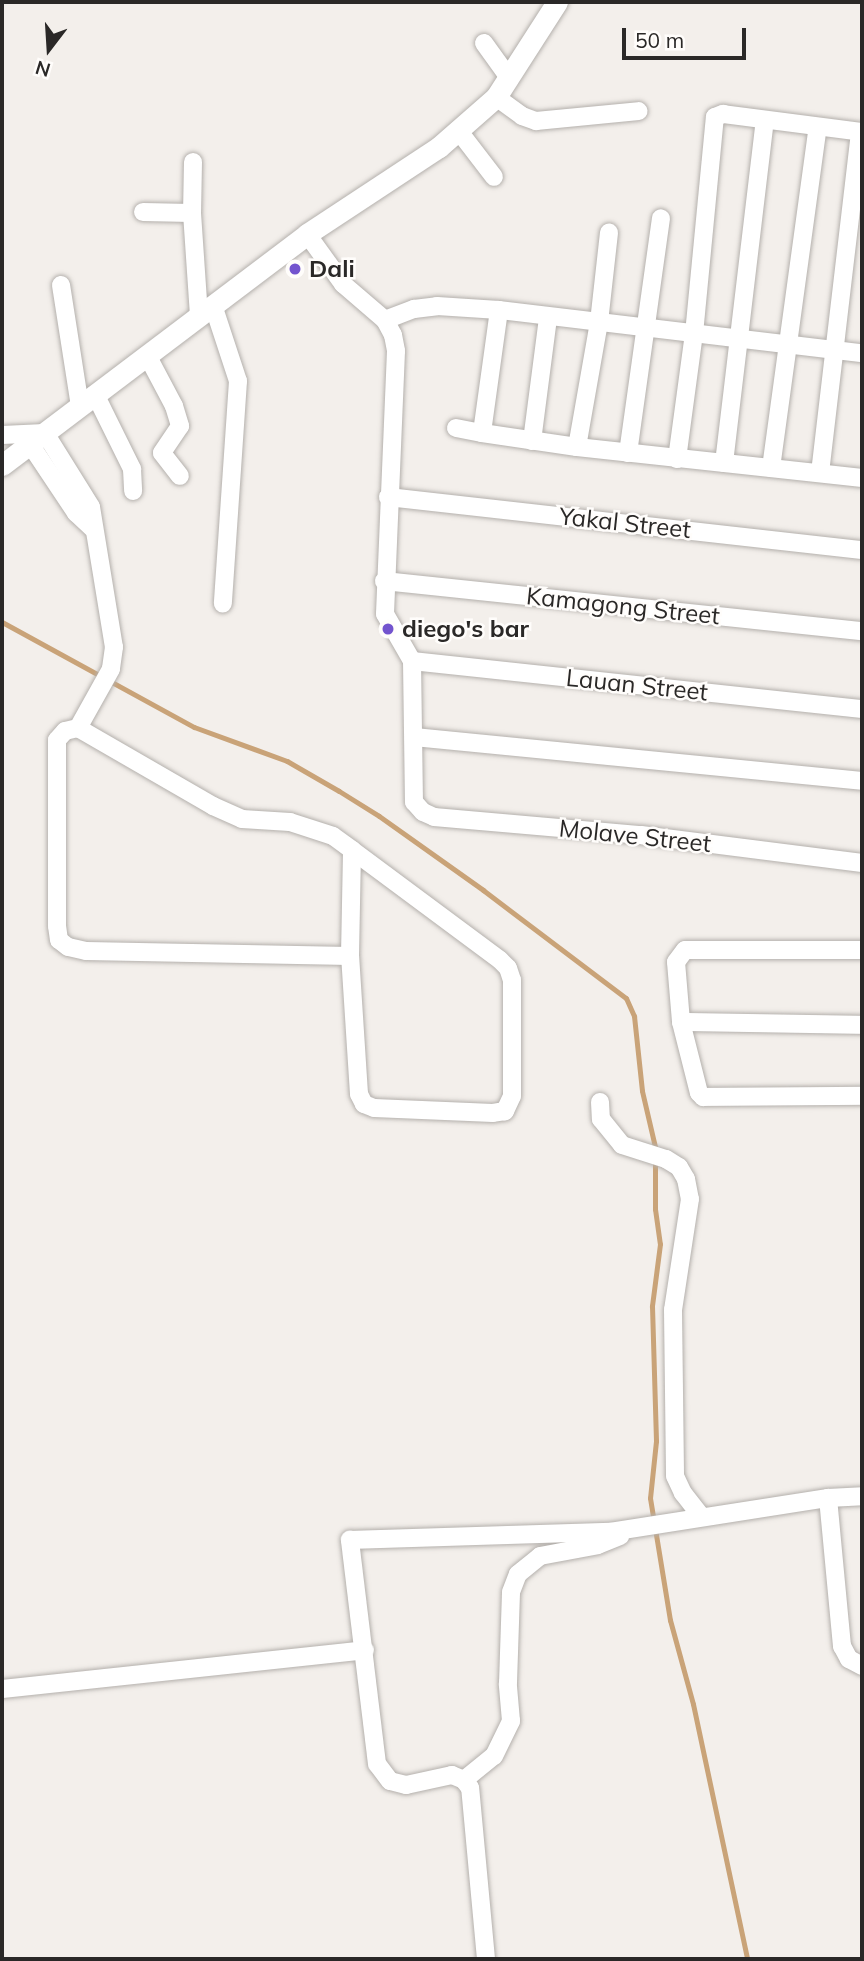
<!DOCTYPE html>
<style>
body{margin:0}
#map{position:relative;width:864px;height:1961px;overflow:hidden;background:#f3efeb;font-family:Mulish,sans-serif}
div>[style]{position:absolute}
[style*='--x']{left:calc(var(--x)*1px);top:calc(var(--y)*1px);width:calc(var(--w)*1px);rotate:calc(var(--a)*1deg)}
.stream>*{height:5px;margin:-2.5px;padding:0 2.5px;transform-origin:2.5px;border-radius:2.5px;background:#c9a378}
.roads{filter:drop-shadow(0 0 2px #b4b0ac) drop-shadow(0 0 2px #b4b0ac)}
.minor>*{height:18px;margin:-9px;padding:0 9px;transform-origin:9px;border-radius:9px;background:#fff}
.major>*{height:21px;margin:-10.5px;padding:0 10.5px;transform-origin:10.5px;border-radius:10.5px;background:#fff}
.dots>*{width:19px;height:19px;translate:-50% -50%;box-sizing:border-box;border:4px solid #fffdfb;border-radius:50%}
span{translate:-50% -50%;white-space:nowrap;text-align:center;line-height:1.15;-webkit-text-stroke:5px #fffdfb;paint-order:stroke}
.poi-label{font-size:24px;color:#2a2827;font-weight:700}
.left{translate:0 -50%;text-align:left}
.street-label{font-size:24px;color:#2a2827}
.frame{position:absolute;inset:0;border:4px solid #2a2827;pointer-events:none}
.north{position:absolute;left:14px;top:14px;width:70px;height:70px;-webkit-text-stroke:5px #fffdfb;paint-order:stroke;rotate:197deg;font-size:19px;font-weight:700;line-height:28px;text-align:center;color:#2a2827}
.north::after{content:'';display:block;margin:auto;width:24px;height:32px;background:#2a2827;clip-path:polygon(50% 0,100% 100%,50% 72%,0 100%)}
.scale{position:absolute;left:622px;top:28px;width:124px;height:32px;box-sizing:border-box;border:4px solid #2a2827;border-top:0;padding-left:9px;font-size:21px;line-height:24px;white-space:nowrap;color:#2a2827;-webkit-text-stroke:5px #fffdfb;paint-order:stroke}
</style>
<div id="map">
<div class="stream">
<div style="--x:2;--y:622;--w:219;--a:28.7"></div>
<div style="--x:194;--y:727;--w:99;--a:20.1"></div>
<div style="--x:287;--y:761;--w:60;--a:30"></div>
<div style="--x:339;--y:791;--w:47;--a:32"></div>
<div style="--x:379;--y:816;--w:128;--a:35.4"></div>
<div style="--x:483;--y:890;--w:179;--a:37.1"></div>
<div style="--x:626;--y:998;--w:20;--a:66"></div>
<div style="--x:634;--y:1016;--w:75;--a:83.9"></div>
<div style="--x:642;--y:1091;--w:62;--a:76.9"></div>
<div style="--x:655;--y:1162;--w:47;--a:90"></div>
<div style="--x:655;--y:1209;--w:35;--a:82"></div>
<div style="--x:660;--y:1244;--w:63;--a:97.4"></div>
<div style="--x:652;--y:1306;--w:135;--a:88.3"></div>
<div style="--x:656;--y:1441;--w:57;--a:96"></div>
<div style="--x:650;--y:1498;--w:124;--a:80.7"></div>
<div style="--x:670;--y:1620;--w:87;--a:74.7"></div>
<div style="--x:693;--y:1704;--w:261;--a:78"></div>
</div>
<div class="roads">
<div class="minor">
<div style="--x:484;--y:43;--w:44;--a:54.2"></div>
<div style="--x:496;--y:97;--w:32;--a:36"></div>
<div style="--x:522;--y:116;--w:15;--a:20"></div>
<div style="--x:536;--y:121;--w:103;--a:-5.5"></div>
<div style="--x:458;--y:130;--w:59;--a:52.5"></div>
<div style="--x:193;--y:162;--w:51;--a:91.1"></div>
<div style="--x:192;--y:213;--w:103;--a:86.1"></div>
<div style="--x:143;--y:212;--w:49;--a:1.2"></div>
<div style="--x:307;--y:234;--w:62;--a:54.2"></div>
<div style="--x:343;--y:284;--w:55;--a:40.6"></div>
<div style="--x:385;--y:320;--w:17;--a:62"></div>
<div style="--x:393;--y:335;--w:16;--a:79"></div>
<div style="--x:396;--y:351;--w:263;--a:92.4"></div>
<div style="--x:385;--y:614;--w:54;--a:60.1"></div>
<div style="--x:412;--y:661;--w:141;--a:89.2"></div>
<div style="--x:414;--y:802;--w:13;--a:48"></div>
<div style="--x:423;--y:812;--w:12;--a:24"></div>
<div style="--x:434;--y:817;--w:208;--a:5"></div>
<div style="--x:641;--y:835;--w:223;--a:7.2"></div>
<div style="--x:61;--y:285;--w:122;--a:81.1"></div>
<div style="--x:213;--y:305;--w:80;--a:71.8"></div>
<div style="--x:238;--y:381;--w:223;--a:93.9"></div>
<div style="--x:499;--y:310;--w:124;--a:97.9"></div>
<div style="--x:482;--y:433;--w:96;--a:8.4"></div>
<div style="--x:577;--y:447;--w:287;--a:6.2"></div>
<div style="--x:385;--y:320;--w:31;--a:-21"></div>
<div style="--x:414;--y:309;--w:23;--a:-7"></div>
<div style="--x:437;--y:306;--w:62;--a:3.7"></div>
<div style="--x:499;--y:310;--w:366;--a:6.8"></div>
<div style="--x:147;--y:355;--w:58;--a:62.1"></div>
<div style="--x:174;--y:406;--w:21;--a:73"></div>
<div style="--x:180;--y:426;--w:32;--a:124"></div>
<div style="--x:162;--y:453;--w:29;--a:52"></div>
<div style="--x:95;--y:394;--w:84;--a:63.7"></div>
<div style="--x:132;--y:469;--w:22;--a:87"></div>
<div style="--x:456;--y:428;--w:26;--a:11"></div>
<div style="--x:2;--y:435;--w:43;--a:-2.7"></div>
<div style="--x:45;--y:433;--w:87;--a:58.1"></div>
<div style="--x:91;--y:507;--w:142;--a:80.7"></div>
<div style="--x:114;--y:647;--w:22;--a:98"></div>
<div style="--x:111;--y:669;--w:68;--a:119.2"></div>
<div style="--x:532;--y:441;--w:125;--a:-82.6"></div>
<div style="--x:30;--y:444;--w:83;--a:56.3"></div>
<div style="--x:76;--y:513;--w:23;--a:43"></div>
<div style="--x:577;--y:447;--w:127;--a:-80"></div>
<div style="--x:599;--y:322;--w:90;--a:-83.6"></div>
<div style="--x:628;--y:453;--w:237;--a:-82"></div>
<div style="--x:677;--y:459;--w:126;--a:-82.3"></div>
<div style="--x:694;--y:334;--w:218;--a:-84.5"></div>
<div style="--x:715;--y:117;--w:9;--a:-21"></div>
<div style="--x:723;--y:114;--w:140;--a:7.4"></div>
<div style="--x:724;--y:463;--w:345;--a:-83.2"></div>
<div style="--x:771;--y:468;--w:344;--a:-82.2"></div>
<div style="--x:820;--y:473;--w:343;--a:-83.3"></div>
<div style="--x:388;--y:497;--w:477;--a:6.4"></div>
<div style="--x:384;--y:581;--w:481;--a:6"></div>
<div style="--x:412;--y:661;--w:453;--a:6.1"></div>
<div style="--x:414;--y:737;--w:450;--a:5.6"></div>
<div style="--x:862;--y:950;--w:177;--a:180"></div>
<div style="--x:685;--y:950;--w:15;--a:127"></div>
<div style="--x:676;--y:962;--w:60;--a:85.2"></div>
<div style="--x:681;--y:1022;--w:73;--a:75.8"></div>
<div style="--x:699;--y:1093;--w:6;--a:45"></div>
<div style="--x:703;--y:1097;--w:159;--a:-0.4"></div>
<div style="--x:350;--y:956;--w:264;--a:-178.9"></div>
<div style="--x:86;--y:951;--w:18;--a:-167"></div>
<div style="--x:68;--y:947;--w:11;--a:-142"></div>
<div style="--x:59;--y:940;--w:14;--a:-98"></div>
<div style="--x:57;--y:926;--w:186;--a:-90"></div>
<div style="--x:57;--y:740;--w:12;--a:-48"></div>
<div style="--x:65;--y:731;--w:13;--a:-13"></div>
<div style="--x:78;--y:728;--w:156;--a:30"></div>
<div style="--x:213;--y:806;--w:32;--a:24"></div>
<div style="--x:242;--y:819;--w:48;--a:3.6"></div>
<div style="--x:290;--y:822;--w:45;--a:18"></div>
<div style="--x:333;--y:836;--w:24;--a:36"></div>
<div style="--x:352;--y:850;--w:184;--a:36.6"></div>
<div style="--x:500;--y:960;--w:11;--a:45"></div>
<div style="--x:508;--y:968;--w:13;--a:72"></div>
<div style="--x:512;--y:980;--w:116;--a:90"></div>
<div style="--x:512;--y:1096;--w:17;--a:115"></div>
<div style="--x:505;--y:1111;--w:12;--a:171"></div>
<div style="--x:493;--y:1113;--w:119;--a:-177.6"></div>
<div style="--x:374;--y:1108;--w:11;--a:-158"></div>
<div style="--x:364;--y:1104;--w:11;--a:-117"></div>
<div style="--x:359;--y:1094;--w:138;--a:-93.7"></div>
<div style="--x:350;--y:956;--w:106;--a:-88.9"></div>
<div style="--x:681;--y:1022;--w:181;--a:0.9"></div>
<div style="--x:600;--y:1102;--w:17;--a:87"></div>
<div style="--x:601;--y:1119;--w:33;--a:51"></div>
<div style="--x:622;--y:1145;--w:46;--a:17.7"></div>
<div style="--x:666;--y:1159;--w:15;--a:32"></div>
<div style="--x:679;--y:1167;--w:14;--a:60"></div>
<div style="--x:686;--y:1179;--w:20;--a:79"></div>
<div style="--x:690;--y:1199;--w:112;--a:98.7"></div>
<div style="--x:673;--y:1310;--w:166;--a:89.3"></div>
<div style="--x:675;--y:1476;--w:19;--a:65"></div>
<div style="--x:683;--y:1493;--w:29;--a:52"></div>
<div style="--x:828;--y:1498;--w:149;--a:84.6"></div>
<div style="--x:842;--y:1646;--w:15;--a:62"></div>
<div style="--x:849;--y:1659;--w:15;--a:28"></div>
<div style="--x:2;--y:1689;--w:365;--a:-6.1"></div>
<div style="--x:464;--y:1780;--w:38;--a:-39"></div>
<div style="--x:494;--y:1756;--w:39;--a:-64"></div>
<div style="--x:511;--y:1721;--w:38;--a:-95"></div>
<div style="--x:508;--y:1683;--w:91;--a:-88.1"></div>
<div style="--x:511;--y:1592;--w:19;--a:-69"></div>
<div style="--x:518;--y:1574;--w:28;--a:-39"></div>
<div style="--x:540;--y:1556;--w:59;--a:-10.7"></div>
<div style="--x:598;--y:1545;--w:24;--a:-22"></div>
<div style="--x:486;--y:1959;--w:172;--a:-95.3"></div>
<div style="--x:470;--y:1788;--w:10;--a:-127"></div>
<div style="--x:464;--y:1780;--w:13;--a:-157"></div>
<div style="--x:452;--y:1775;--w:47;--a:167.7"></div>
<div style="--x:406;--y:1785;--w:16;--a:-166"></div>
<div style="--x:390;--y:1781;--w:21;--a:-127"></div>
<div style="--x:377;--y:1764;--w:226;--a:-96.9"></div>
<div style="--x:350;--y:1540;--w:260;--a:-1.8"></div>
<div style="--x:610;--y:1532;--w:221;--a:-8.9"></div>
<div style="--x:828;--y:1498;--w:34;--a:-3"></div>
</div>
<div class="major">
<div style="--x:2;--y:465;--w:383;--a:-37.1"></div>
<div style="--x:307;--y:234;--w:158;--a:-33.4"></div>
<div style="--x:439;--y:147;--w:76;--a:-41.3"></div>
<div style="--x:496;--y:97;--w:113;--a:-57.3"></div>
</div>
</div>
<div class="dots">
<div style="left:295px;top:269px;background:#7354ce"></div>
<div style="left:388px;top:629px;background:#7354ce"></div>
</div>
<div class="poi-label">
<span class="left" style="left:309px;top:269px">Dali</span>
<span class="left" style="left:402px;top:629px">diego's bar</span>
</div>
<div class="street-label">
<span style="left:625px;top:523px;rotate:6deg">Yakal Street</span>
<span style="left:623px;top:606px;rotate:6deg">Kamagong Street</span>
<span style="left:637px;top:685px;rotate:6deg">Lauan Street</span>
<span style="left:635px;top:836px;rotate:6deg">Molave Street</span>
</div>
<div class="frame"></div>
<div class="north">N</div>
<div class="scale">50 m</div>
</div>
